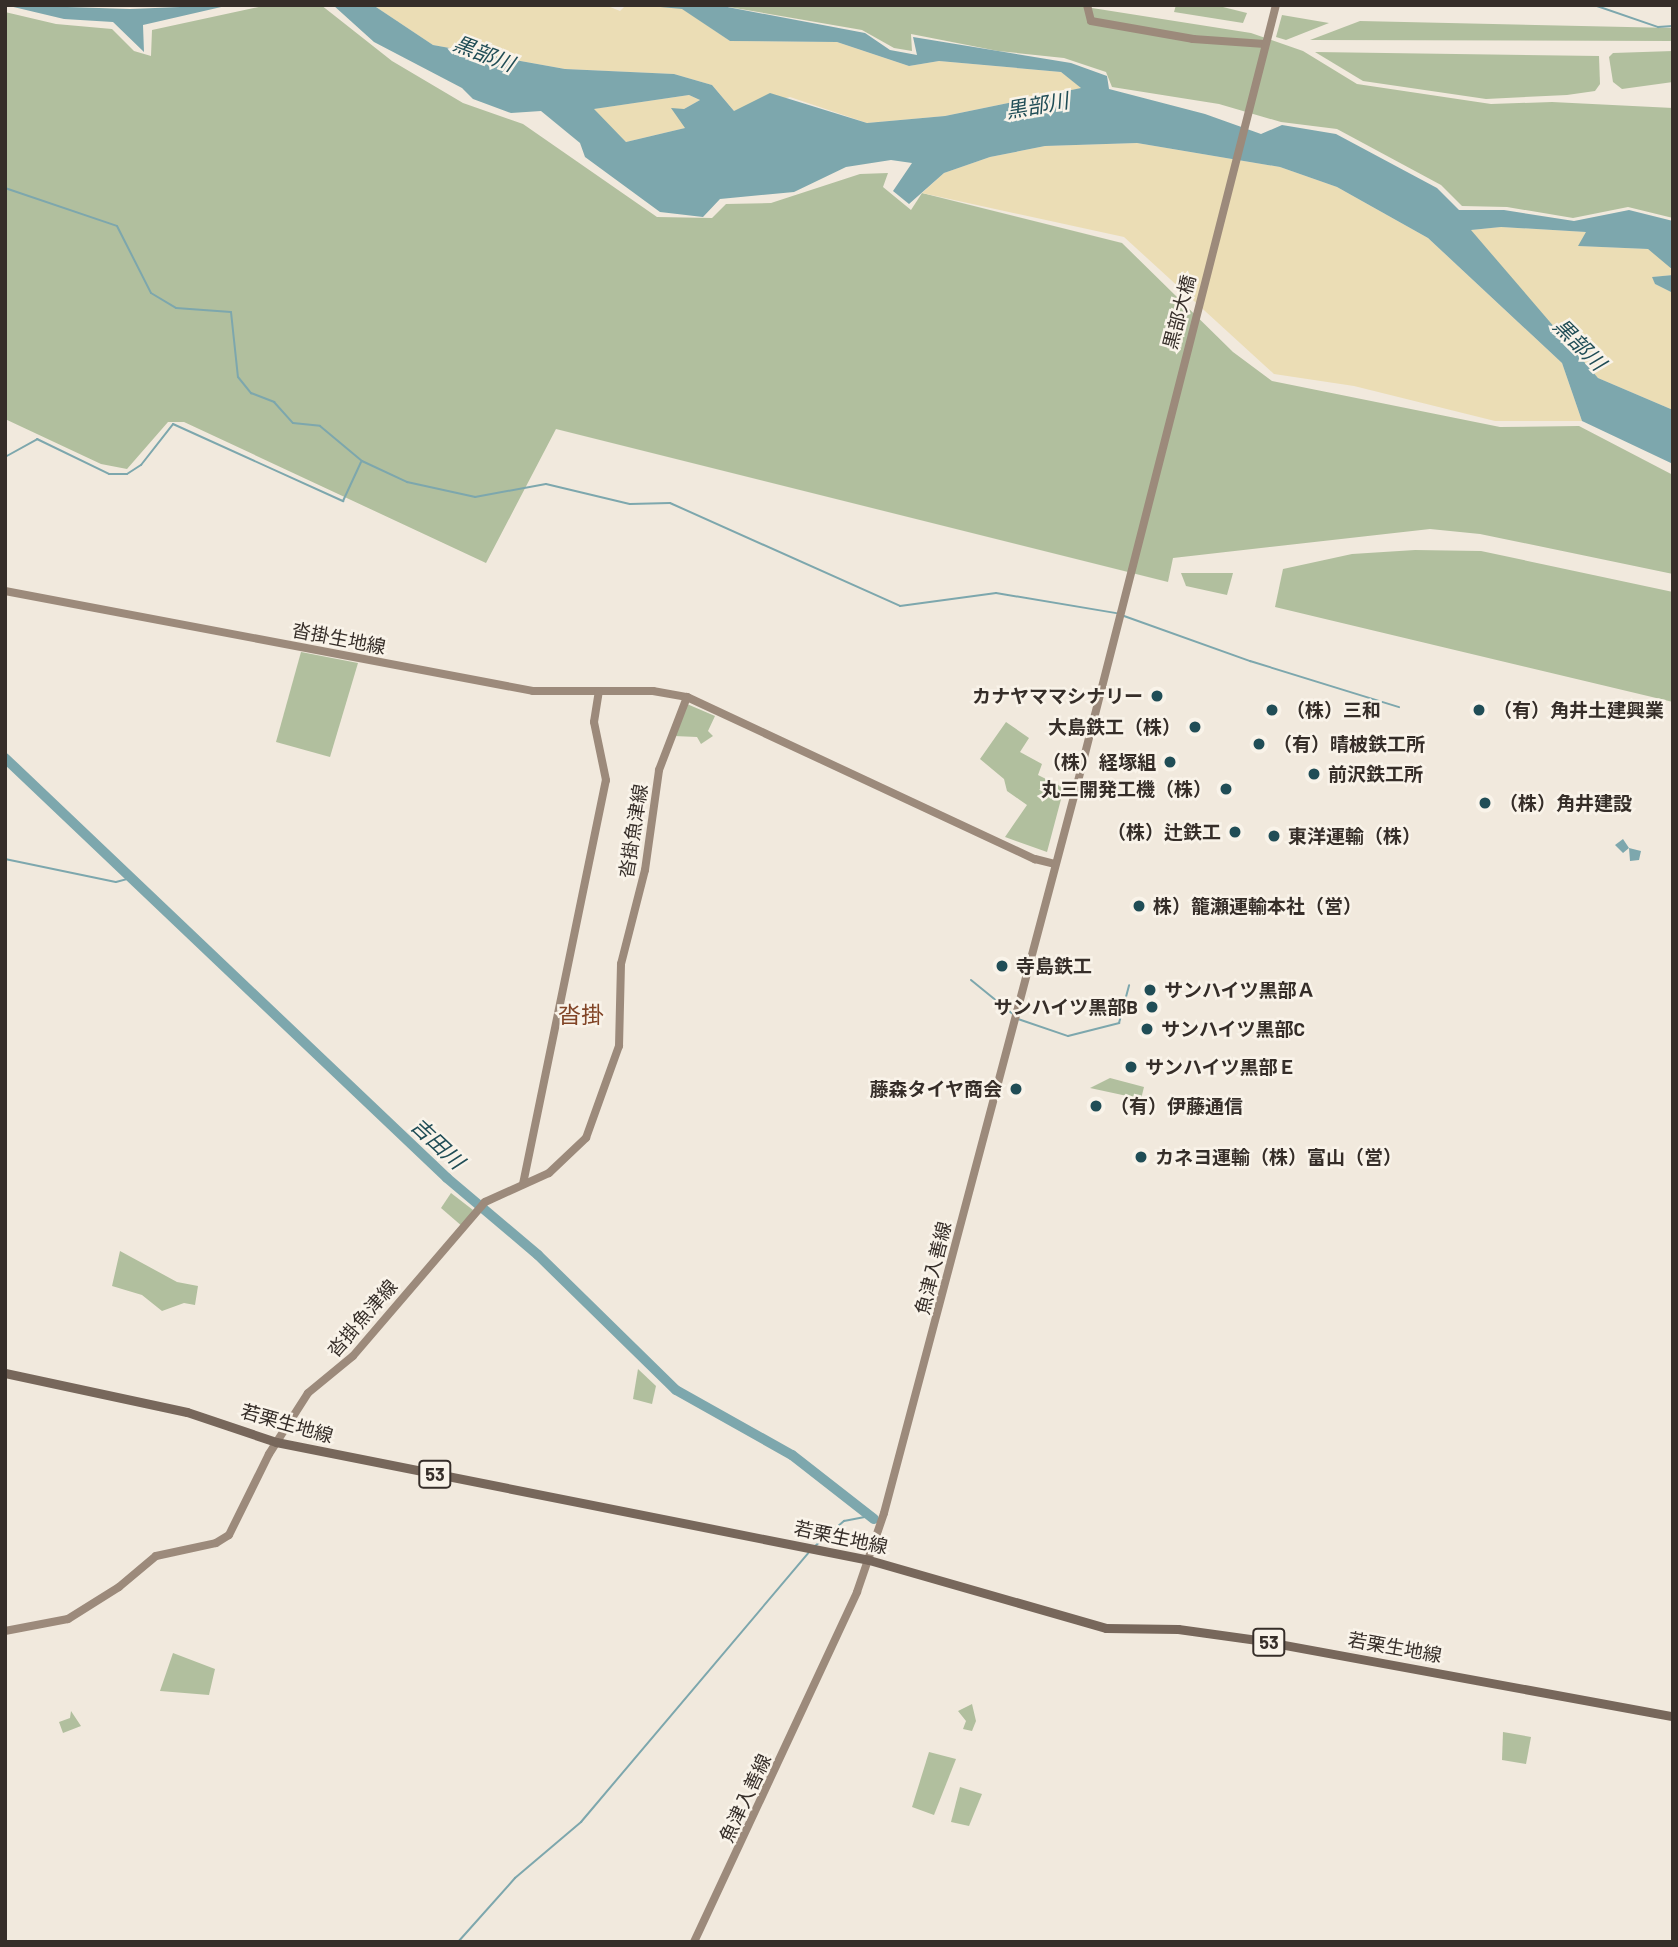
<!DOCTYPE html>
<meta charset="utf-8">
<style>
body{margin:0}
#map{position:relative;width:1678px;height:1947px;overflow:hidden;background:#f1e9dd;font-family:Barlow,"Noto Sans JP",sans-serif}
div>[style]{position:absolute}
[style*='--x']{left:calc(var(--x)*1px);top:calc(var(--y)*1px);width:calc(var(--w)*1px);rotate:calc(var(--a)*1deg)}
.green>*{inset:0;background:#b1bf9e}
.sand>*{inset:0;background:#ebddb5}
.water>*{inset:0;background:#7da7ad}
.stream>*{height:2px;margin:-1px;padding:0 1px;transform-origin:1px;border-radius:1px;background:#7da7ad}
.river>*{height:10px;margin:-5px;padding:0 5px;transform-origin:5px;border-radius:5px;background:#7da7ad}
.secondary>*{height:8px;margin:-4px;padding:0 4px;transform-origin:4px;border-radius:4px;background:#9c8a7b}
.primary>*{height:9px;margin:-4.5px;padding:0 4.5px;transform-origin:4.5px;border-radius:4.5px;background:#77675b}
.dots>*{width:19px;height:19px;translate:-50% -50%;box-sizing:border-box;border:4px solid #f9f3e9;border-radius:50%}
span{translate:-50% -50%;white-space:nowrap;text-align:center;line-height:1.15;-webkit-text-stroke:5px #f9f3e9;paint-order:stroke}
.shield-label span{padding:2px 5px;background:#f9f3e9;border:2px solid;border-radius:5px;-webkit-text-stroke-width:0}
.shield-label{font-size:18px;color:#362e29;font-weight:700}
.street-label{font-size:19px;color:#362e29}
.poi-label{font-size:19px;color:#362e29;font-weight:700}
.right{translate:-100% -50%;text-align:right}
.left{translate:0 -50%;text-align:left}
.water-label{font-size:21px;color:#204d56;font-style:italic}
.quarter-label{font-size:23px;color:#814426}
.frame{position:absolute;inset:0;border:7px solid #362e29;pointer-events:none}
</style>
<div id="map">
<div class="green">
<div style="clip-path:polygon(268px 5px,321px 5px,392px 61px,463px 103px,523px 124px,657px 217px,712px 218px,726px 204px,771px 203px,860px 174px,888px 173px,883px 187px,911px 210px,922px 193px,1122px 243px,1233px 352px,1272px 381px,1500px 427px,1579px 426px,1673px 475px,1673px 574px,1480px 534px,1430px 529px,1173px 558px,1168px 582px,556px 429px,486px 563px,184px 422px,168px 422px,127px 469px,101px 464px,5px 419px,5px 12px,56px 24px,112px 29px,134px 51px,151px 56px,152px 30px)"></div>
<div style="clip-path:polygon(717px 5px,1073px 5px,1251px 33px,1303px 51px,1357px 84px,1491px 104px,1552px 102px,1673px 108px,1673px 218px,1628px 207px,1573px 218px,1507px 207px,1462px 206px,1441px 185px,1337px 129px,1281px 122px,1219px 104px,1112px 87px,1106px 72px,1064px 58px,998px 51px,911px 34px,912px 51px,894px 48px,862px 30px)"></div>
<div style="clip-path:polygon(1176px 5px,1215px 5px,1247px 13px,1243px 23px,1174px 12px)"></div>
<div style="clip-path:polygon(1282px 15px,1329px 23px,1286px 40px,1276px 37px)"></div>
<div style="clip-path:polygon(1360px 21px,1673px 28px,1673px 41px,1310px 40px)"></div>
<div style="clip-path:polygon(1673px 51px,1673px 82px,1622px 89px,1613px 82px,1609px 57px,1613px 53px)"></div>
<div style="clip-path:polygon(1315px 52px,1599px 56px,1600px 84px,1595px 91px,1567px 95px,1486px 99px,1363px 81px)"></div>
<div style="clip-path:polygon(1415px 550px,1481px 551px,1673px 592px,1673px 702px,1275px 607px,1283px 569px,1352px 554px)"></div>
<div style="clip-path:polygon(1181px 573px,1233px 573px,1227px 595px,1186px 586px)"></div>
<div style="clip-path:polygon(301px 652px,358px 663px,330px 757px,276px 742px)"></div>
<div style="clip-path:polygon(687px 704px,715px 716px,708px 731px,713px 736px,701px 744px,697px 737px,674px 736px)"></div>
<div style="clip-path:polygon(1006px 722px,1029px 738px,1020px 752px,1042px 764px,1038px 775px,1064px 788px,1047px 852px,1005px 837px,1027px 805px,1007px 791px,1004px 779px,980px 759px)"></div>
<div style="clip-path:polygon(1110px 1078px,1144px 1087px,1141px 1099px,1090px 1088px)"></div>
<div style="clip-path:polygon(451px 1193px,473px 1210px,463px 1227px,441px 1208px)"></div>
<div style="clip-path:polygon(120px 1251px,177px 1282px,198px 1286px,195px 1305px,184px 1303px,162px 1311px,142px 1295px,112px 1286px)"></div>
<div style="clip-path:polygon(638px 1369px,656px 1386px,652px 1404px,633px 1399px)"></div>
<div style="clip-path:polygon(173px 1653px,215px 1669px,209px 1695px,160px 1691px)"></div>
<div style="clip-path:polygon(972px 1704px,976px 1721px,972px 1731px,963px 1729px,966px 1721px,958px 1711px)"></div>
<div style="clip-path:polygon(71px 1711px,81px 1726px,63px 1733px,59px 1722px,70px 1718px)"></div>
<div style="clip-path:polygon(1503px 1732px,1531px 1737px,1526px 1764px,1502px 1760px)"></div>
<div style="clip-path:polygon(929px 1752px,956px 1759px,934px 1815px,912px 1807px)"></div>
<div style="clip-path:polygon(960px 1787px,982px 1794px,969px 1826px,951px 1822px)"></div>
</div>
<div class="sand">
<div style="clip-path:polygon(373px 5px,605px 5px,620px 11px,626px 5px,682px 8px,730px 41px,837px 42px,909px 66px,939px 61px,1061px 72px,1082px 88px,945px 116px,867px 123px,790px 97px,734px 111px,712px 85px,674px 74px,565px 69px,433px 45px)"></div>
<div style="clip-path:polygon(689px 95px,700px 100px,684px 109px,685px 128px,626px 142px,593px 109px)"></div>
<div style="clip-path:polygon(1137px 143px,1280px 167px,1337px 187px,1428px 238px,1562px 363px,1582px 421px,1495px 421px,1354px 386px,1274px 374px,1124px 237px,922px 193px,944px 173px,990px 157px,1045px 146px)"></div>
<div style="clip-path:polygon(1501px 227px,1587px 232px,1579px 246px,1648px 249px,1668px 261px,1673px 275px,1653px 277px,1655px 284px,1673px 293px,1673px 410px,1598px 378px,1470px 230px)"></div>
</div>
<div class="water">
<div style="clip-path:polygon(5px 5px,130px 9px,230px 5px,143px 25px,144px 52px,113px 22px,64px 19px)"></div>
<div style="clip-path:polygon(evenodd,333px 5px,373px 5px,433px 45px,565px 69px,674px 74px,712px 85px,734px 111px,770px 93px,867px 123px,945px 116px,1081px 88px,1061px 72px,939px 61px,909px 66px,837px 42px,730px 41px,682px 9px,639px 5px,717px 5px,865px 33px,890px 50px,917px 55px,913px 37px,1071px 63px,1107px 76px,1109px 89px,1205px 114px,1261px 134px,1282px 125px,1336px 134px,1437px 188px,1459px 210px,1504px 210px,1574px 221px,1629px 210px,1673px 221px,1673px 270px,1648px 249px,1578px 246px,1586px 232px,1501px 227px,1471px 230px,1598px 378px,1673px 410px,1673px 464px,1582px 421px,1562px 363px,1428px 238px,1337px 187px,1280px 167px,1137px 143px,1045px 146px,990px 157px,944px 173px,909px 204px,893px 191px,912px 163px,891px 160px,846px 167px,794px 192px,720px 199px,703px 217px,660px 212px,585px 157px,580px 143px,541px 111px,511px 113px,473px 99px,462px 88px,374px 42px,333px 5px,689px 95px,700px 100px,684px 109px,671px 108px,685px 128px,626px 142px,594px 109px,689px 95px)"></div>
<div style="clip-path:polygon(1673px 275px,1673px 293px,1655px 284px,1652px 277px)"></div>
<div style="clip-path:polygon(1623px 839px,1629px 848px,1641px 851px,1639px 860px,1630px 861px,1629px 848px,1623px 853px,1615px 845px)"></div>
</div>
<div class="stream">
<div style="--x:1594;--y:5;--w:68;--a:19"></div>
<div style="--x:1658;--y:27;--w:15;--a:-4"></div>
<div style="--x:5;--y:188;--w:118;--a:18.7"></div>
<div style="--x:117;--y:226;--w:75;--a:63.1"></div>
<div style="--x:151;--y:293;--w:29;--a:31"></div>
<div style="--x:176;--y:308;--w:55;--a:4.2"></div>
<div style="--x:231;--y:312;--w:65;--a:83.9"></div>
<div style="--x:238;--y:377;--w:21;--a:51"></div>
<div style="--x:251;--y:393;--w:25;--a:21"></div>
<div style="--x:274;--y:402;--w:28;--a:48"></div>
<div style="--x:293;--y:423;--w:27;--a:6"></div>
<div style="--x:320;--y:426;--w:55;--a:39.8"></div>
<div style="--x:362;--y:461;--w:50;--a:25"></div>
<div style="--x:407;--y:482;--w:70;--a:12.4"></div>
<div style="--x:475;--y:497;--w:72;--a:-10.4"></div>
<div style="--x:546;--y:484;--w:86;--a:13.4"></div>
<div style="--x:630;--y:504;--w:40;--a:-1.4"></div>
<div style="--x:670;--y:503;--w:252;--a:24.1"></div>
<div style="--x:900;--y:606;--w:97;--a:-7.7"></div>
<div style="--x:996;--y:593;--w:122;--a:9.5"></div>
<div style="--x:5;--y:457;--w:37;--a:-29"></div>
<div style="--x:37;--y:439;--w:80;--a:25.9"></div>
<div style="--x:109;--y:474;--w:18;--a:0"></div>
<div style="--x:127;--y:474;--w:17;--a:-33"></div>
<div style="--x:141;--y:465;--w:52;--a:-52"></div>
<div style="--x:173;--y:424;--w:187;--a:24.4"></div>
<div style="--x:343;--y:501;--w:43;--a:-65.2"></div>
<div style="--x:1124;--y:616;--w:134;--a:19.7"></div>
<div style="--x:1250;--y:661;--w:156;--a:17.2"></div>
<div style="--x:5;--y:859;--w:113;--a:11.7"></div>
<div style="--x:116;--y:882;--w:16;--a:-15"></div>
<div style="--x:971;--y:980;--w:55;--a:39.1"></div>
<div style="--x:1018;--y:1019;--w:53;--a:18.8"></div>
<div style="--x:1068;--y:1036;--w:53;--a:-14.3"></div>
<div style="--x:1119;--y:1023;--w:39;--a:-75"></div>
<div style="--x:814;--y:1547;--w:40;--a:-41"></div>
<div style="--x:844;--y:1521;--w:25;--a:-11"></div>
<div style="--x:458;--y:1942;--w:86;--a:-48.3"></div>
<div style="--x:515;--y:1878;--w:87;--a:-40.3"></div>
<div style="--x:581;--y:1822;--w:352;--a:-49.8"></div>
</div>
<div class="river">
<div style="--x:5;--y:758;--w:610;--a:43.54"></div>
<div style="--x:447;--y:1178;--w:119;--a:40.2"></div>
<div style="--x:538;--y:1255;--w:193;--a:44.4"></div>
<div style="--x:676;--y:1390;--w:133;--a:29.3"></div>
<div style="--x:792;--y:1455;--w:104;--a:38"></div>
</div>
<div class="secondary">
<div style="--x:1087;--y:5;--w:16;--a:76"></div>
<div style="--x:1091;--y:21;--w:104;--a:10"></div>
<div style="--x:1193;--y:39;--w:72;--a:4"></div>
<div style="--x:5;--y:591;--w:537;--a:10.72"></div>
<div style="--x:533;--y:691;--w:120;--a:0"></div>
<div style="--x:653;--y:691;--w:35;--a:10"></div>
<div style="--x:687;--y:697;--w:384;--a:25"></div>
<div style="--x:1035;--y:859;--w:21;--a:14"></div>
<div style="--x:523;--y:1184;--w:412;--a:-78.4"></div>
<div style="--x:606;--y:780;--w:59;--a:-101.7"></div>
<div style="--x:594;--y:722;--w:31;--a:-81"></div>
<div style="--x:5;--y:1631;--w:64;--a:-10.8"></div>
<div style="--x:68;--y:1619;--w:60;--a:-32.1"></div>
<div style="--x:119;--y:1587;--w:48;--a:-40"></div>
<div style="--x:156;--y:1556;--w:61;--a:-12.2"></div>
<div style="--x:216;--y:1543;--w:15;--a:-32"></div>
<div style="--x:229;--y:1535;--w:90;--a:-63.7"></div>
<div style="--x:269;--y:1454;--w:72;--a:-57.4"></div>
<div style="--x:308;--y:1393;--w:58;--a:-39.4"></div>
<div style="--x:353;--y:1356;--w:203;--a:-49.4"></div>
<div style="--x:485;--y:1202;--w:70;--a:-24.4"></div>
<div style="--x:549;--y:1173;--w:51;--a:-43.4"></div>
<div style="--x:586;--y:1138;--w:98;--a:-70.3"></div>
<div style="--x:619;--y:1046;--w:82;--a:-88.6"></div>
<div style="--x:621;--y:964;--w:97;--a:-75.7"></div>
<div style="--x:645;--y:870;--w:101;--a:-82"></div>
<div style="--x:659;--y:770;--w:78;--a:-69"></div>
<div style="--x:694;--y:1942;--w:386;--a:-65"></div>
<div style="--x:857;--y:1592;--w:83;--a:-71.1"></div>
<div style="--x:884;--y:1513;--w:749;--a:-75.15"></div>
<div style="--x:1076;--y:789;--w:809;--a:-75.69"></div>
</div>
<div class="primary">
<div style="--x:5;--y:1373;--w:186;--a:12.1"></div>
<div style="--x:187;--y:1412;--w:94;--a:18.6"></div>
<div style="--x:276;--y:1442;--w:605;--a:11.25"></div>
<div style="--x:869;--y:1560;--w:247;--a:16"></div>
<div style="--x:1106;--y:1628;--w:72;--a:0.8"></div>
<div style="--x:1178;--y:1629;--w:80;--a:7.9"></div>
<div style="--x:1257;--y:1640;--w:423;--a:10.4"></div>
</div>
<div class="dots">
<div style="left:1157px;top:696px;background:#204d56"></div>
<div style="left:1272px;top:710px;background:#204d56"></div>
<div style="left:1479px;top:710px;background:#204d56"></div>
<div style="left:1195px;top:727px;background:#204d56"></div>
<div style="left:1259px;top:744px;background:#204d56"></div>
<div style="left:1170px;top:762px;background:#204d56"></div>
<div style="left:1314px;top:774px;background:#204d56"></div>
<div style="left:1226px;top:789px;background:#204d56"></div>
<div style="left:1485px;top:803px;background:#204d56"></div>
<div style="left:1235px;top:832px;background:#204d56"></div>
<div style="left:1274px;top:836px;background:#204d56"></div>
<div style="left:1139px;top:906px;background:#204d56"></div>
<div style="left:1002px;top:966px;background:#204d56"></div>
<div style="left:1150px;top:990px;background:#204d56"></div>
<div style="left:1152px;top:1007px;background:#204d56"></div>
<div style="left:1147px;top:1029px;background:#204d56"></div>
<div style="left:1131px;top:1067px;background:#204d56"></div>
<div style="left:1016px;top:1089px;background:#204d56"></div>
<div style="left:1096px;top:1106px;background:#204d56"></div>
<div style="left:1141px;top:1157px;background:#204d56"></div>
</div>
<div class="shield-label">
<span style="left:435px;top:1474px">53</span>
<span style="left:1269px;top:1642px">53</span>
</div>
<div class="street-label">
<span style="left:1179px;top:312px;rotate:-75deg">黒部大橋</span>
<span style="left:339px;top:638px;rotate:11deg">沓掛生地線</span>
<span style="left:633px;top:831px;rotate:-81deg">沓掛魚津線</span>
<span style="left:933px;top:1268px;rotate:-76deg">魚津入善線</span>
<span style="left:362px;top:1318px;rotate:-49deg">沓掛魚津線</span>
<span style="left:287px;top:1423px;rotate:16deg">若栗生地線</span>
<span style="left:841px;top:1537px;rotate:12deg">若栗生地線</span>
<span style="left:1395px;top:1647px;rotate:10deg">若栗生地線</span>
<span style="left:745px;top:1798px;rotate:-65deg">魚津入善線</span>
</div>
<div class="poi-label">
<span class="right" style="left:1143px;top:696px">カナヤママシナリー</span>
<span class="left" style="left:1286px;top:710px">（株）三和</span>
<span class="left" style="left:1493px;top:710px">（有）角井土建興業</span>
<span class="right" style="left:1181px;top:727px">大島鉄工（株）</span>
<span class="left" style="left:1273px;top:744px">（有）晴柀鉄工所</span>
<span class="right" style="left:1156px;top:762px">（株）経塚組</span>
<span class="left" style="left:1328px;top:774px">前沢鉄工所</span>
<span class="right" style="left:1212px;top:789px">丸三開発工機（株）</span>
<span class="left" style="left:1499px;top:803px">（株）角井建設</span>
<span class="right" style="left:1221px;top:832px">（株）辻鉄工</span>
<span class="left" style="left:1288px;top:836px">東洋運輸（株）</span>
<span class="left" style="left:1153px;top:906px">株）籠瀬運輸本社（営）</span>
<span class="left" style="left:1016px;top:966px">寺島鉄工</span>
<span class="left" style="left:1164px;top:990px">サンハイツ黒部Ａ</span>
<span class="right" style="left:1138px;top:1007px">サンハイツ黒部B</span>
<span class="left" style="left:1161px;top:1029px">サンハイツ黒部C</span>
<span class="left" style="left:1145px;top:1067px">サンハイツ黒部Ｅ</span>
<span class="right" style="left:1002px;top:1089px">藤森タイヤ商会</span>
<span class="left" style="left:1110px;top:1106px">（有）伊藤通信</span>
<span class="left" style="left:1155px;top:1157px">カネヨ運輸（株）富山（営）</span>
</div>
<div class="water-label">
<span style="left:484px;top:53px;rotate:21deg">黒部川</span>
<span style="left:1037px;top:105px;rotate:-10deg">黒部川</span>
<span style="left:1580px;top:344px;rotate:45deg">黒部川</span>
<span style="left:438px;top:1143px;rotate:43deg">吉田川</span>
</div>
<div class="quarter-label">
<span style="left:581px;top:1014px">沓掛</span>
</div>
<div class="frame"></div>
</div>
